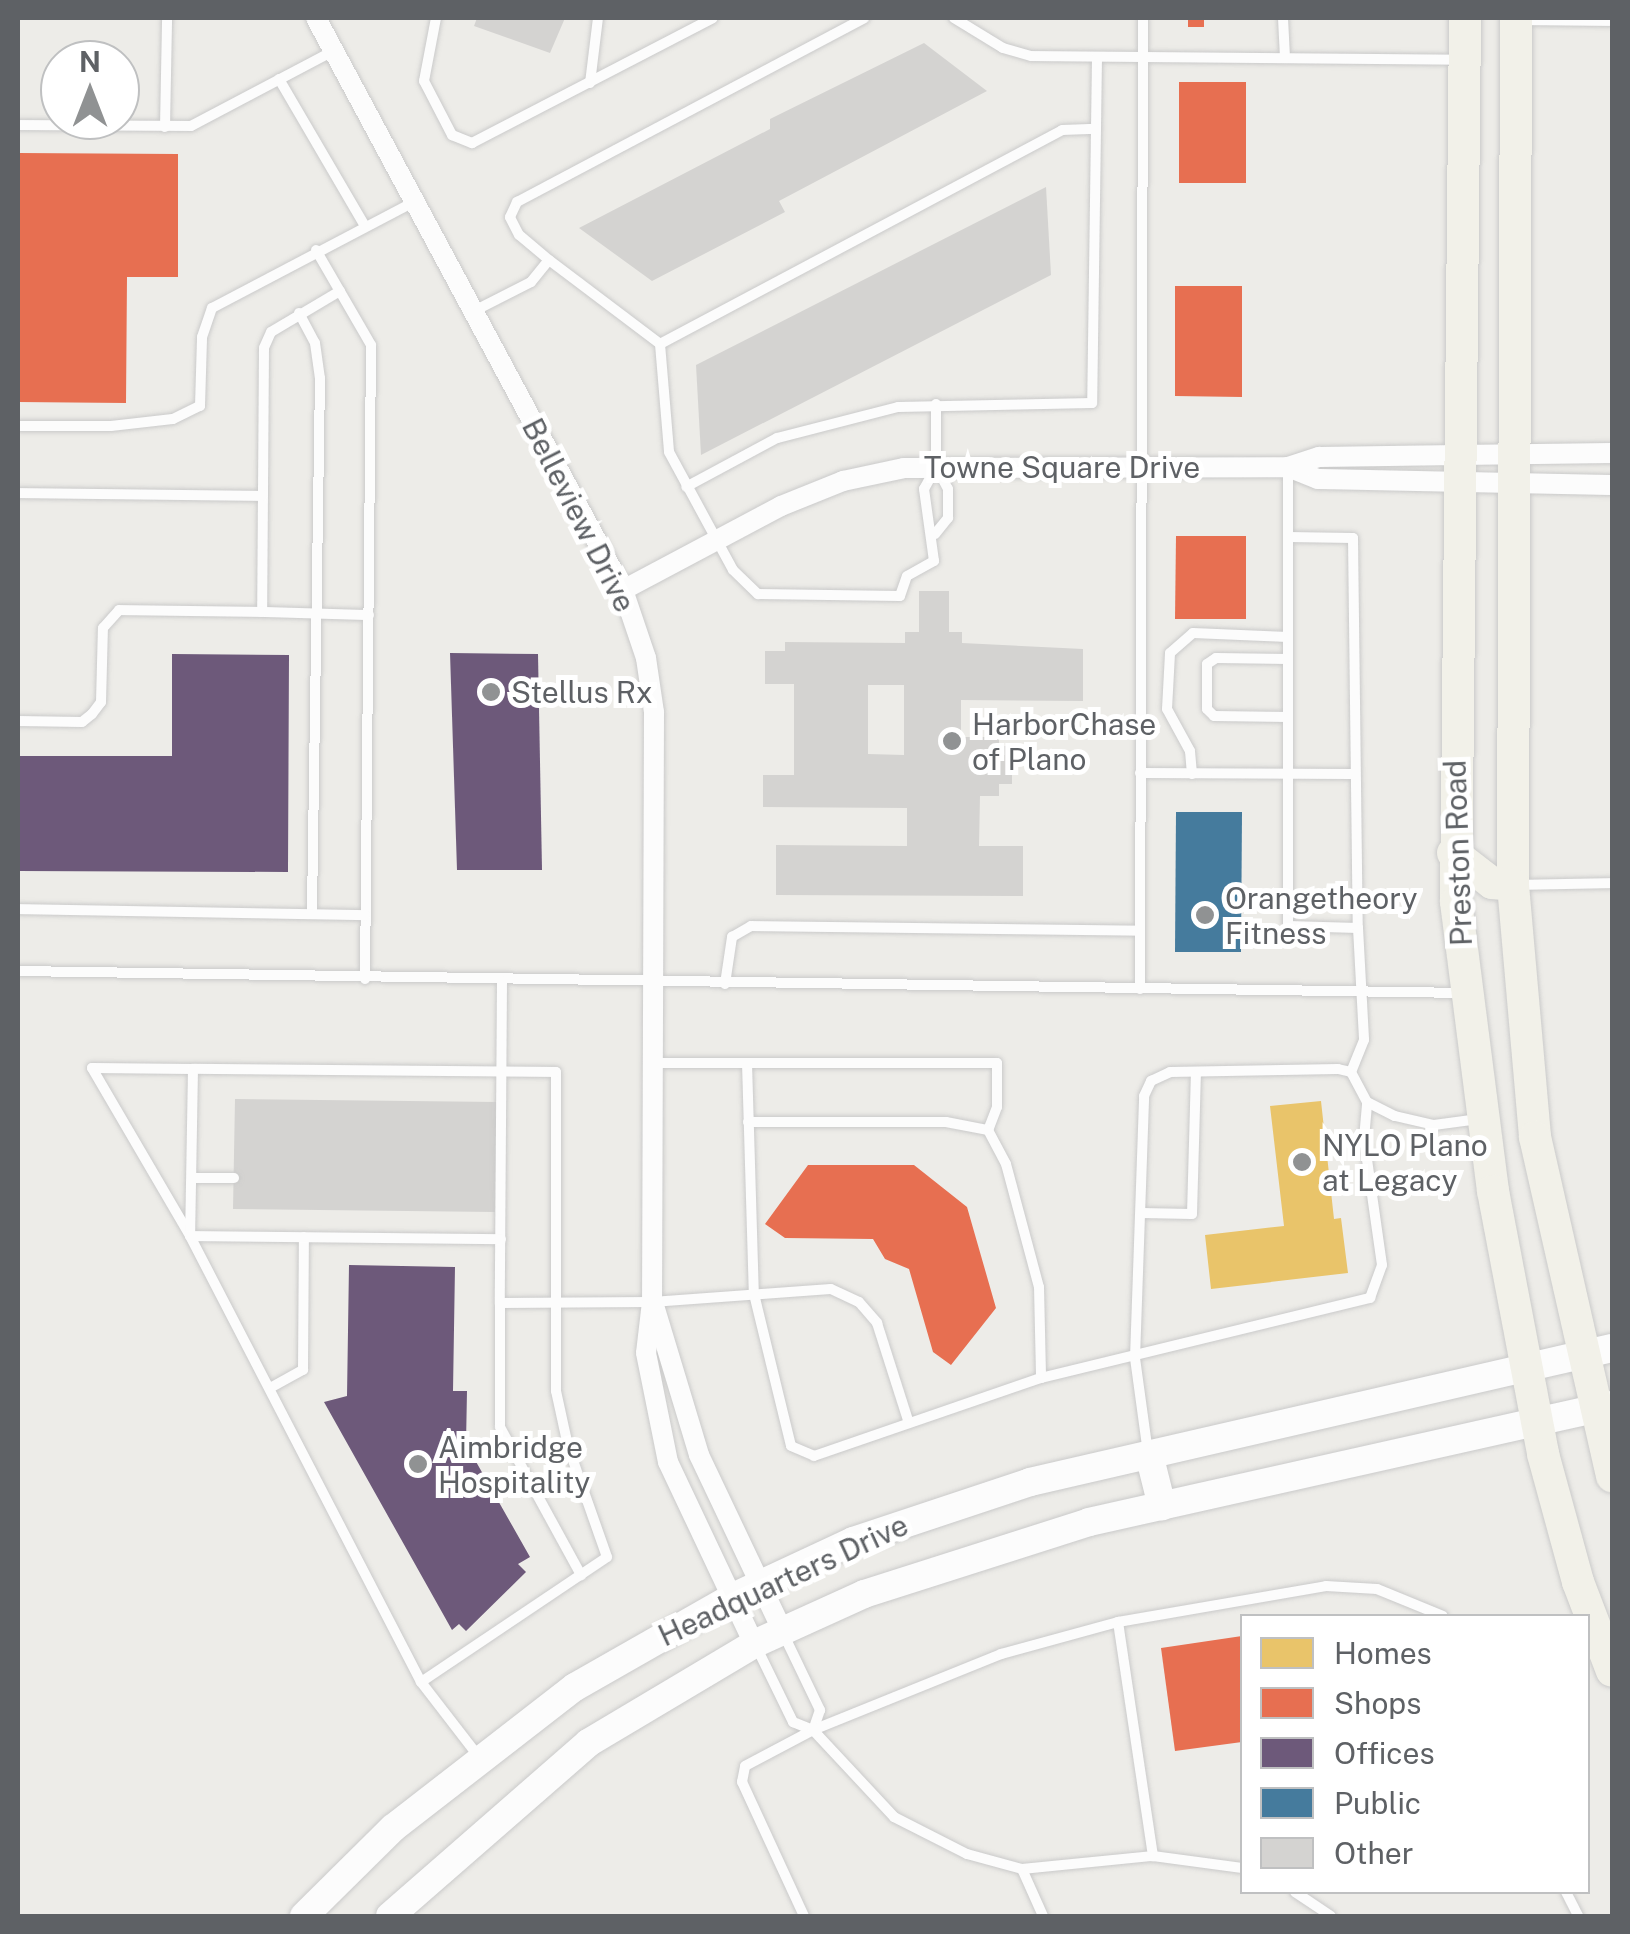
<!DOCTYPE html>
<style>
body{margin:0}
#map{position:relative;width:1630px;height:1934px;overflow:hidden;background:#edece8;font-family:"Public Sans",sans-serif}
div>[style]{position:absolute}
[style*='--x']{left:calc(var(--x)*1px);top:calc(var(--y)*1px);width:calc(var(--w)*1px);rotate:calc(var(--a)*1deg)}
.homes>*{inset:0;background:#e9c46a}
.shops>*{inset:0;background:#e76f51}
.offices>*{inset:0;background:#6d597a}
.public>*{inset:0;background:#457b9d}
.building>*{inset:0;background:#d4d3d1}
.roads{filter:drop-shadow(0 0 2px #cacaca) drop-shadow(0 0 2px #cacaca)}
.lane>*{height:10px;margin:-5px;padding:0 5px;transform-origin:5px;border-radius:5px;background:#fcfcfc}
.street>*{height:20px;margin:-10px;padding:0 10px;transform-origin:10px;border-radius:10px;background:#fcfcfc}
.secondary>*{height:28px;margin:-14px;padding:0 14px;transform-origin:14px;border-radius:14px;background:#fcfcfc}
.primary>*{height:32px;margin:-16px;padding:0 16px;transform-origin:16px;border-radius:16px;background:#f2f1e9}
.dots>*{width:28px;height:28px;translate:-50% -50%;box-sizing:border-box;border:5px solid #fff;border-radius:50%}
span{translate:-50% -50%;white-space:nowrap;text-align:center;line-height:1.15;-webkit-text-stroke:10px #fff;paint-order:stroke}
.street-label{font-size:30px;color:#5e6165}
.poi-label{font-size:30px;color:#5e6165}
.left{translate:0 -50%;text-align:left}
.frame{position:absolute;inset:0;border:20px solid #5e6165;pointer-events:none}
.legend{position:absolute;left:1240px;top:1614px;width:350px;height:280px;box-sizing:border-box;background:#fff;border:2px solid #bfc0c1;margin:0;padding:12px 18px;list-style:none;font-size:30px;color:#5e6165}
.legend li{display:flex;align-items:center;gap:20px;height:50px}
.legend b{width:50px;border:2px solid #bfc0c1}
.north{position:absolute;left:40px;top:40px;width:100px;height:100px;box-sizing:border-box;background:#fff;border:2px solid #bfc0c1;border-radius:50%;rotate:0deg;font-size:28px;font-weight:700;line-height:40px;text-align:center;color:#5e6165}
.north::after{content:'';display:block;margin:auto;width:35px;height:45px;background:#909293;clip-path:polygon(50% 0,100% 100%,50% 72%,0 100%)}
</style>
<div id="map">
<div class="homes">
<div style="clip-path:polygon(1321px 1101px,1334px 1219px,1341px 1218px,1348px 1273px,1211px 1289px,1205px 1235px,1284px 1226px,1270px 1106px)"></div>
</div>
<div class="shops">
<div style="clip-path:polygon(1188px 18px,1204px 18px,1204px 27px,1188px 27px)"></div>
<div style="clip-path:polygon(1179px 82px,1246px 82px,1246px 183px,1179px 183px)"></div>
<div style="clip-path:polygon(18px 153px,178px 154px,178px 277px,127px 277px,126px 403px,18px 402px)"></div>
<div style="clip-path:polygon(1175px 286px,1242px 286px,1242px 397px,1175px 396px)"></div>
<div style="clip-path:polygon(1176px 536px,1246px 536px,1246px 619px,1175px 619px)"></div>
<div style="clip-path:polygon(808px 1165px,914px 1165px,967px 1207px,996px 1308px,951px 1365px,933px 1352px,909px 1269px,885px 1259px,873px 1239px,785px 1238px,765px 1224px)"></div>
<div style="clip-path:polygon(1242px 1636px,1242px 1742px,1175px 1751px,1161px 1648px)"></div>
</div>
<div class="offices">
<div style="clip-path:polygon(450px 653px,538px 654px,542px 870px,457px 870px)"></div>
<div style="clip-path:polygon(172px 654px,289px 655px,288px 872px,18px 871px,18px 756px,172px 756px)"></div>
<div style="clip-path:polygon(349px 1265px,455px 1267px,453px 1391px,467px 1391px,466px 1444px,530px 1557px,518px 1564px,526px 1572px,466px 1631px,459px 1624px,452px 1630px,324px 1402px,347px 1396px)"></div>
</div>
<div class="public">
<div style="clip-path:polygon(1176px 812px,1242px 812px,1241px 952px,1175px 952px)"></div>
</div>
<div class="building">
<div style="clip-path:polygon(477px 18px,565px 18px,550px 53px,474px 26px)"></div>
<div style="clip-path:polygon(924px 43px,987px 91px,779px 201px,785px 212px,652px 281px,579px 228px,770px 129px,770px 119px)"></div>
<div style="clip-path:polygon(1046px 187px,1051px 275px,701px 455px,696px 365px)"></div>
<div style="clip-path:polygon(evenodd,919px 591px,949px 591px,949px 632px,962px 632px,962px 643px,1083px 649px,1083px 701px,961px 700px,961px 737px,999px 737px,999px 746px,1012px 746px,1012px 784px,999px 784px,999px 796px,980px 796px,979px 846px,1023px 846px,1023px 896px,776px 895px,776px 845px,907px 846px,907px 808px,763px 807px,763px 775px,794px 775px,794px 684px,765px 684px,765px 651px,785px 651px,785px 642px,905px 643px,905px 632px,919px 632px,919px 591px,868px 685px,904px 685px,904px 755px,868px 754px,868px 685px)"></div>
<div style="clip-path:polygon(235px 1099px,497px 1102px,495px 1212px,233px 1209px)"></div>
</div>
<div class="roads">
<div class="lane">
<div style="--x:436;--y:18;--w:64;--a:100.8"></div>
<div style="--x:424;--y:81;--w:61;--a:62.6"></div>
<div style="--x:452;--y:135;--w:22;--a:22"></div>
<div style="--x:472;--y:143;--w:271;--a:-27.4"></div>
<div style="--x:954;--y:18;--w:57;--a:31.5"></div>
<div style="--x:1003;--y:48;--w:29;--a:16"></div>
<div style="--x:1031;--y:56;--w:427;--a:0.5"></div>
<div style="--x:1283;--y:18;--w:40;--a:87.1"></div>
<div style="--x:1522;--y:20;--w:90;--a:0.6"></div>
<div style="--x:279;--y:79;--w:170;--a:59.7"></div>
<div style="--x:590;--y:83;--w:65;--a:-83"></div>
<div style="--x:18;--y:125;--w:173;--a:0.3"></div>
<div style="--x:191;--y:126;--w:161;--a:-27.8"></div>
<div style="--x:165;--y:127;--w:109;--a:-88.9"></div>
<div style="--x:1096;--y:129;--w:72;--a:-89.2"></div>
<div style="--x:316;--y:250;--w:110;--a:59.9"></div>
<div style="--x:371;--y:345;--w:634;--a:90.54"></div>
<div style="--x:549;--y:260;--w:139;--a:37.1"></div>
<div style="--x:660;--y:344;--w:108;--a:85.2"></div>
<div style="--x:669;--y:452;--w:134;--a:61.5"></div>
<div style="--x:733;--y:570;--w:35;--a:44"></div>
<div style="--x:758;--y:594;--w:142;--a:0.8"></div>
<div style="--x:900;--y:596;--w:21;--a:-71"></div>
<div style="--x:907;--y:576;--w:31;--a:-29"></div>
<div style="--x:934;--y:561;--w:73;--a:-97.9"></div>
<div style="--x:924;--y:489;--w:25;--a:-61"></div>
<div style="--x:340;--y:291;--w:80;--a:149.3"></div>
<div style="--x:271;--y:332;--w:17;--a:114"></div>
<div style="--x:264;--y:348;--w:264;--a:90.4"></div>
<div style="--x:262;--y:612;--w:107;--a:1.6"></div>
<div style="--x:474;--y:311;--w:64;--a:-27"></div>
<div style="--x:531;--y:282;--w:28;--a:-51"></div>
<div style="--x:549;--y:260;--w:39;--a:-140"></div>
<div style="--x:519;--y:235;--w:20;--a:-117"></div>
<div style="--x:510;--y:217;--w:17;--a:-65"></div>
<div style="--x:517;--y:202;--w:393;--a:-27.9"></div>
<div style="--x:299;--y:313;--w:34;--a:62"></div>
<div style="--x:315;--y:343;--w:35;--a:82"></div>
<div style="--x:320;--y:378;--w:536;--a:90.86"></div>
<div style="--x:660;--y:344;--w:455;--a:-28"></div>
<div style="--x:1062;--y:130;--w:34;--a:-2"></div>
<div style="--x:1096;--y:129;--w:274;--a:90.8"></div>
<div style="--x:1092;--y:403;--w:194;--a:178.8"></div>
<div style="--x:898;--y:407;--w:125;--a:165.6"></div>
<div style="--x:777;--y:438;--w:103;--a:151.7"></div>
<div style="--x:18;--y:426;--w:93;--a:0"></div>
<div style="--x:111;--y:426;--w:62;--a:-6.4"></div>
<div style="--x:173;--y:419;--w:30;--a:-26"></div>
<div style="--x:200;--y:406;--w:69;--a:-88.3"></div>
<div style="--x:202;--y:337;--w:31;--a:-71"></div>
<div style="--x:212;--y:308;--w:228;--a:-27.7"></div>
<div style="--x:1288;--y:468;--w:458;--a:90"></div>
<div style="--x:1288;--y:926;--w:70;--a:1.6"></div>
<div style="--x:1358;--y:928;--w:112;--a:86.9"></div>
<div style="--x:1364;--y:1040;--w:35;--a:112"></div>
<div style="--x:18;--y:493;--w:245;--a:0.7"></div>
<div style="--x:935;--y:534;--w:21;--a:-51"></div>
<div style="--x:948;--y:518;--w:29;--a:-90"></div>
<div style="--x:948;--y:489;--w:26;--a:-118"></div>
<div style="--x:936;--y:466;--w:62;--a:-90"></div>
<div style="--x:1288;--y:537;--w:65;--a:0.9"></div>
<div style="--x:1353;--y:538;--w:390;--a:89.3"></div>
<div style="--x:1288;--y:659;--w:72;--a:-179.2"></div>
<div style="--x:1216;--y:658;--w:11;--a:146"></div>
<div style="--x:1207;--y:664;--w:45;--a:90"></div>
<div style="--x:1207;--y:709;--w:10;--a:45"></div>
<div style="--x:1214;--y:716;--w:74;--a:0.8"></div>
<div style="--x:18;--y:721;--w:64;--a:0.9"></div>
<div style="--x:82;--y:722;--w:13;--a:-39"></div>
<div style="--x:92;--y:714;--w:15;--a:-53"></div>
<div style="--x:101;--y:702;--w:74;--a:-88.5"></div>
<div style="--x:103;--y:628;--w:24;--a:-48"></div>
<div style="--x:119;--y:610;--w:143;--a:0.8"></div>
<div style="--x:1140;--y:773;--w:212;--a:0.3"></div>
<div style="--x:1192;--y:774;--w:23;--a:-95"></div>
<div style="--x:1190;--y:751;--w:48;--a:-118.7"></div>
<div style="--x:1167;--y:709;--w:56;--a:-86.9"></div>
<div style="--x:1170;--y:653;--w:30;--a:-41"></div>
<div style="--x:1193;--y:633;--w:95;--a:2.4"></div>
<div style="--x:1519;--y:885;--w:93;--a:-1.2"></div>
<div style="--x:18;--y:909;--w:347;--a:1"></div>
<div style="--x:18;--y:971;--w:1443;--a:0.87"></div>
<div style="--x:502;--y:981;--w:322;--a:90.4"></div>
<div style="--x:500;--y:1303;--w:152;--a:-0.4"></div>
<div style="--x:652;--y:1302;--w:179;--a:-4.2"></div>
<div style="--x:831;--y:1289;--w:31;--a:25"></div>
<div style="--x:859;--y:1302;--w:28;--a:49"></div>
<div style="--x:877;--y:1323;--w:102;--a:72.3"></div>
<div style="--x:725;--y:984;--w:48;--a:-81.5"></div>
<div style="--x:732;--y:937;--w:22;--a:-30"></div>
<div style="--x:751;--y:926;--w:389;--a:0.7"></div>
<div style="--x:1140;--y:989;--w:971;--a:-89.82"></div>
<div style="--x:652;--y:1063;--w:345;--a:0"></div>
<div style="--x:997;--y:1063;--w:44;--a:90"></div>
<div style="--x:997;--y:1107;--w:25;--a:111"></div>
<div style="--x:747;--y:1063;--w:231;--a:88.3"></div>
<div style="--x:754;--y:1294;--w:156;--a:76.3"></div>
<div style="--x:791;--y:1446;--w:25;--a:23"></div>
<div style="--x:814;--y:1456;--w:240;--a:-19"></div>
<div style="--x:1041;--y:1378;--w:339;--a:-13.7"></div>
<div style="--x:1370;--y:1298;--w:35;--a:-70"></div>
<div style="--x:1382;--y:1265;--w:127;--a:-98.1"></div>
<div style="--x:1364;--y:1139;--w:37;--a:-85"></div>
<div style="--x:193;--y:1069;--w:101;--a:-179.4"></div>
<div style="--x:92;--y:1068;--w:194;--a:59.7"></div>
<div style="--x:190;--y:1236;--w:502;--a:62.62"></div>
<div style="--x:421;--y:1682;--w:95;--a:52.3"></div>
<div style="--x:748;--y:1122;--w:198;--a:0"></div>
<div style="--x:946;--y:1122;--w:43;--a:10.8"></div>
<div style="--x:988;--y:1130;--w:38;--a:62"></div>
<div style="--x:1006;--y:1164;--w:127;--a:75"></div>
<div style="--x:1039;--y:1287;--w:91;--a:88.7"></div>
<div style="--x:192;--y:1178;--w:42;--a:0"></div>
<div style="--x:1142;--y:1213;--w:50;--a:1.1"></div>
<div style="--x:1192;--y:1214;--w:142;--a:-88.4"></div>
<div style="--x:500;--y:1303;--w:124;--a:90"></div>
<div style="--x:500;--y:1427;--w:169;--a:61.3"></div>
<div style="--x:270;--y:1388;--w:38;--a:-29"></div>
<div style="--x:303;--y:1370;--w:133;--a:-89.6"></div>
<div style="--x:1148;--y:1453;--w:96;--a:-97.8"></div>
<div style="--x:1135;--y:1358;--w:262;--a:-88"></div>
<div style="--x:1144;--y:1096;--w:17;--a:-65"></div>
<div style="--x:1151;--y:1081;--w:21;--a:-25"></div>
<div style="--x:1170;--y:1072;--w:168;--a:-1"></div>
<div style="--x:1338;--y:1069;--w:13;--a:13"></div>
<div style="--x:1351;--y:1072;--w:34;--a:62"></div>
<div style="--x:1367;--y:1102;--w:31;--a:27"></div>
<div style="--x:1395;--y:1116;--w:40;--a:13"></div>
<div style="--x:1434;--y:1125;--w:45;--a:-7.6"></div>
<div style="--x:1118;--y:1622;--w:237;--a:81.5"></div>
<div style="--x:782;--y:1631;--w:88;--a:64.3"></div>
<div style="--x:820;--y:1710;--w:21;--a:109"></div>
<div style="--x:755;--y:1644;--w:87;--a:64"></div>
<div style="--x:793;--y:1722;--w:22;--a:22"></div>
<div style="--x:813;--y:1730;--w:119;--a:47"></div>
<div style="--x:894;--y:1817;--w:82;--a:26.9"></div>
<div style="--x:967;--y:1854;--w:57;--a:15.3"></div>
<div style="--x:1022;--y:1869;--w:132;--a:-5.7"></div>
<div style="--x:1153;--y:1856;--w:90;--a:7.7"></div>
<div style="--x:421;--y:1682;--w:224;--a:-33.9"></div>
<div style="--x:607;--y:1557;--w:118;--a:-109.4"></div>
<div style="--x:568;--y:1446;--w:56;--a:-102.3"></div>
<div style="--x:556;--y:1391;--w:319;--a:-90"></div>
<div style="--x:556;--y:1072;--w:363;--a:-179.5"></div>
<div style="--x:193;--y:1069;--w:167;--a:91"></div>
<div style="--x:190;--y:1236;--w:311;--a:0.6"></div>
<div style="--x:1022;--y:1869;--w:51;--a:65.9"></div>
<div style="--x:1295;--y:1892;--w:43;--a:33.7"></div>
<div style="--x:1566;--y:1892;--w:27;--a:63"></div>
<div style="--x:804;--y:1916;--w:148;--a:-114.8"></div>
<div style="--x:742;--y:1782;--w:16;--a:-79"></div>
<div style="--x:745;--y:1766;--w:77;--a:-27.9"></div>
<div style="--x:813;--y:1730;--w:203;--a:-22"></div>
<div style="--x:1001;--y:1654;--w:121;--a:-15.3"></div>
<div style="--x:1118;--y:1622;--w:211;--a:-9.8"></div>
<div style="--x:1326;--y:1586;--w:51;--a:3.4"></div>
<div style="--x:1377;--y:1589;--w:71;--a:22.2"></div>
</div>
<div class="street">
<div style="--x:316;--y:18;--w:649;--a:61.78"></div>
<div style="--x:623;--y:590;--w:72;--a:71.3"></div>
<div style="--x:646;--y:658;--w:55;--a:81.6"></div>
<div style="--x:654;--y:712;--w:590;--a:90.19"></div>
<div style="--x:652;--y:1302;--w:51;--a:96.7"></div>
<div style="--x:646;--y:1353;--w:111;--a:78.6"></div>
<div style="--x:668;--y:1462;--w:201;--a:64.7"></div>
<div style="--x:1288;--y:467;--w:32;--a:22"></div>
<div style="--x:1318;--y:479;--w:294;--a:1.2"></div>
<div style="--x:623;--y:590;--w:179;--a:-28"></div>
<div style="--x:781;--y:506;--w:67;--a:-22"></div>
<div style="--x:843;--y:481;--w:62;--a:-12"></div>
<div style="--x:904;--y:468;--w:384;--a:-0.1"></div>
<div style="--x:1288;--y:467;--w:33;--a:-18"></div>
<div style="--x:1319;--y:457;--w:293;--a:-0.8"></div>
<div style="--x:655;--y:1309;--w:152;--a:73.2"></div>
<div style="--x:699;--y:1455;--w:194;--a:64.6"></div>
</div>
<div class="secondary">
<div style="--x:1149;--y:1454;--w:54;--a:76"></div>
<div style="--x:304;--y:1916;--w:125;--a:-44.7"></div>
<div style="--x:393;--y:1828;--w:230;--a:-37.8"></div>
<div style="--x:575;--y:1687;--w:180;--a:-29.7"></div>
<div style="--x:731;--y:1598;--w:135;--a:-25"></div>
<div style="--x:853;--y:1541;--w:187;--a:-18.4"></div>
<div style="--x:1030;--y:1482;--w:597;--a:-12.97"></div>
<div style="--x:390;--y:1916;--w:263;--a:-41.1"></div>
<div style="--x:588;--y:1743;--w:193;--a:-30.8"></div>
<div style="--x:754;--y:1644;--w:121;--a:-24.4"></div>
<div style="--x:864;--y:1594;--w:236;--a:-17.7"></div>
<div style="--x:1089;--y:1522;--w:536;--a:-12.61"></div>
</div>
<div class="primary">
<div style="--x:1465;--y:18;--w:884;--a:90.58"></div>
<div style="--x:1456;--y:902;--w:291;--a:82.7"></div>
<div style="--x:1493;--y:1191;--w:268;--a:79.2"></div>
<div style="--x:1543;--y:1454;--w:133;--a:74.7"></div>
<div style="--x:1578;--y:1582;--w:95;--a:69.1"></div>
<div style="--x:1516;--y:18;--w:867;--a:90.2"></div>
<div style="--x:1513;--y:885;--w:253;--a:85"></div>
<div style="--x:1535;--y:1137;--w:348;--a:77.2"></div>
<div style="--x:1453;--y:853;--w:49;--a:37.6"></div>
<div style="--x:1492;--y:883;--w:21;--a:5"></div>
</div>
</div>
<div class="dots">
<div style="left:491px;top:692px;background:#909293"></div>
<div style="left:952px;top:741px;background:#909293"></div>
<div style="left:1205px;top:915px;background:#909293"></div>
<div style="left:1302px;top:1162px;background:#909293"></div>
<div style="left:418px;top:1464px;background:#909293"></div>
</div>
<div class="street-label">
<span style="left:1062px;top:467px">Towne Square Drive</span>
<span style="left:579px;top:515px;rotate:63deg">Belleview Drive</span>
<span style="left:1458px;top:853px;rotate:-92deg">Preston Road</span>
<span style="left:783px;top:1580px;rotate:-25deg">Headquarters Drive</span>
</div>
<div class="poi-label">
<span class="left" style="left:511px;top:692px">Stellus Rx</span>
<span class="left" style="left:972px;top:741px">HarborChase<br>of Plano</span>
<span class="left" style="left:1225px;top:915px">Orangetheory<br>Fitness</span>
<span class="left" style="left:1322px;top:1162px">NYLO Plano<br>at Legacy</span>
<span class="left" style="left:438px;top:1464px">Aimbridge<br>Hospitality</span>
</div>
<div class="frame"></div>
<ul class="legend">
<li><b style="height:28px;background:#e9c46a"></b>Homes</li>
<li><b style="height:28px;background:#e76f51"></b>Shops</li>
<li><b style="height:28px;background:#6d597a"></b>Offices</li>
<li><b style="height:28px;background:#457b9d"></b>Public</li>
<li><b style="height:28px;background:#d4d3d1"></b>Other</li>
</ul>
<div class="north">N</div>
</div>
